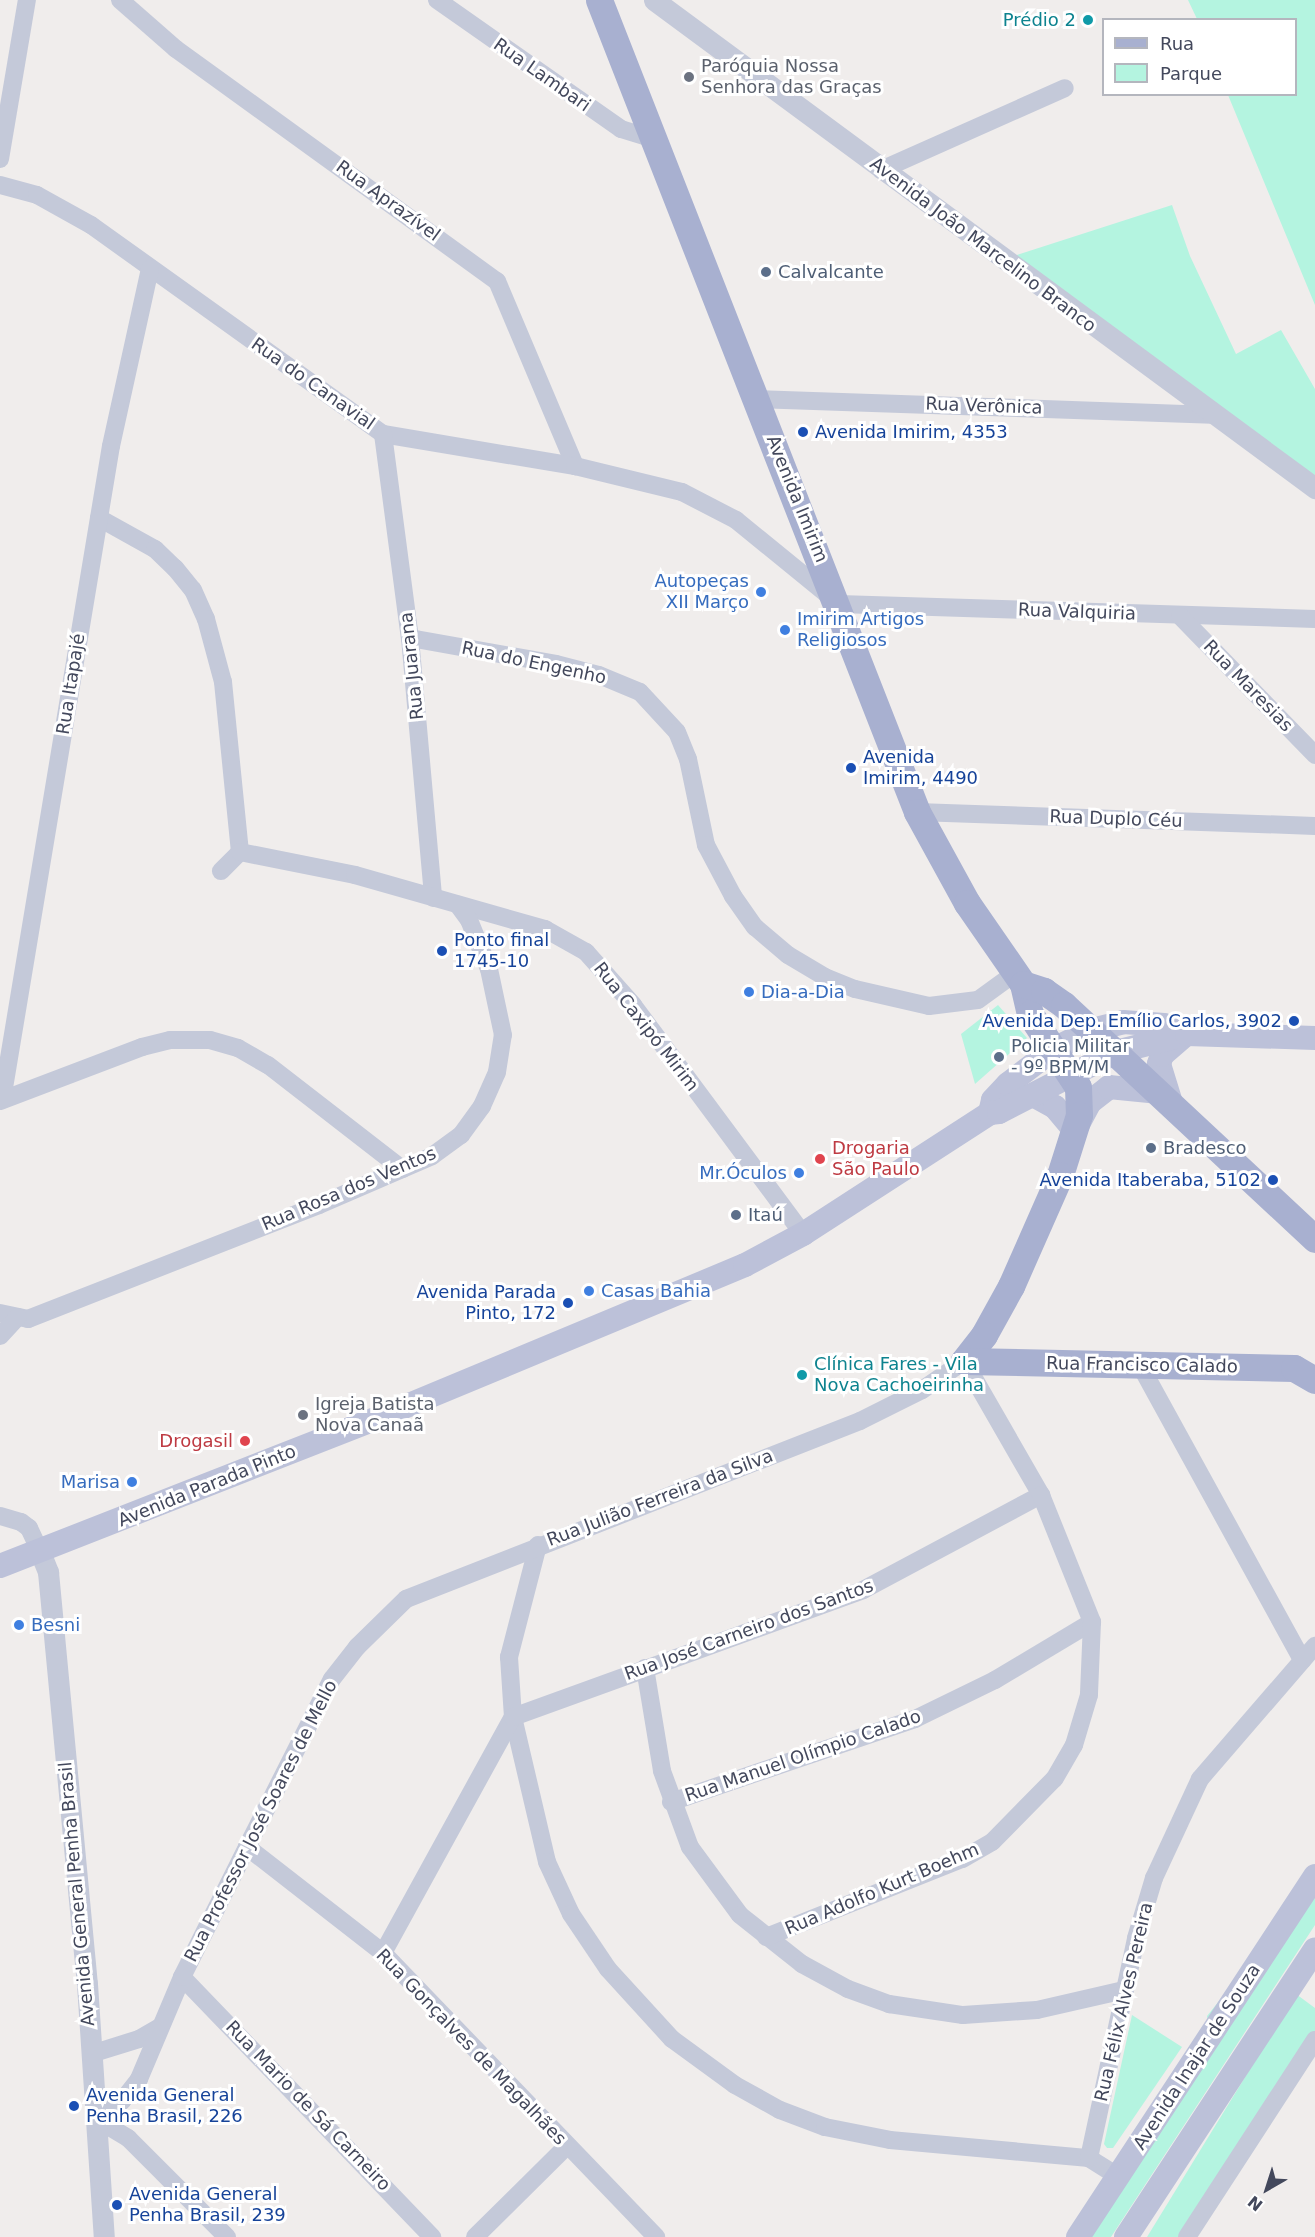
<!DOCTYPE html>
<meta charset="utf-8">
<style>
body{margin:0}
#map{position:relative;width:1315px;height:2237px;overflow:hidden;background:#f0edec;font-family:"DejaVu Sans",sans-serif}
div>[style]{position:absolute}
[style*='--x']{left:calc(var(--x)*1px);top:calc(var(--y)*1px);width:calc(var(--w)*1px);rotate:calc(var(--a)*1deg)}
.green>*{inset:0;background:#b4f4e0}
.minor>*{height:18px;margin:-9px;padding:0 9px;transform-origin:9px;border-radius:9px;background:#c4c9d9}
.tertiary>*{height:21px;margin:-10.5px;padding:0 10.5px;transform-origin:10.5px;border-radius:10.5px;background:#c4c9d9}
.secondary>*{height:24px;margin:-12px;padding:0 12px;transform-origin:12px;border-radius:12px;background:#bcc1d9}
.primary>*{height:27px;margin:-13.5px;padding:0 13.5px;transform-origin:13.5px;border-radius:13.5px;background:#a8b0d0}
.dots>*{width:16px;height:16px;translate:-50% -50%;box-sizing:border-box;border:3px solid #fff;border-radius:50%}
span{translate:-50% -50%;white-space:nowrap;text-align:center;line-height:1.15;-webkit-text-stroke:6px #fff;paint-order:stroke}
.culture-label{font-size:18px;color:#0d838f}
.right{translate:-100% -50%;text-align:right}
.left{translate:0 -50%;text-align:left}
.worship-label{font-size:18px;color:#5b616d}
.street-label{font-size:18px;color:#43485c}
.service-label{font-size:18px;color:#4e5e75}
.transit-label{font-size:18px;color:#164399}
.shop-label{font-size:18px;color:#366cbe}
.health-label{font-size:18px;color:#be3a42}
.legend{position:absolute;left:1102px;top:18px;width:195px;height:78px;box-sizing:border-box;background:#fff;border:2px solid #b4b6be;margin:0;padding:8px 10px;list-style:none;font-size:18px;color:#43485c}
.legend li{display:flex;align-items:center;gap:12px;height:30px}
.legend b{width:30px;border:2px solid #b4b6be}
.north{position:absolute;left:1237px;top:2159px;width:60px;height:60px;-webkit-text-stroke:4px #fff;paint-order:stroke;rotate:219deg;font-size:16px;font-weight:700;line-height:24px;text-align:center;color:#43485c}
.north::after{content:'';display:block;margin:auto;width:21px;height:27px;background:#43485c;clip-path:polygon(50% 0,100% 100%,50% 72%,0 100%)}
</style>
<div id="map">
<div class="green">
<div style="clip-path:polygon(1188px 0,1315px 0,1315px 305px,1228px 95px,1296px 94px,1296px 20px,1197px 19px)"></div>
<div style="clip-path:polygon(1172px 205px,1190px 256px,1236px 354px,1281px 330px,1315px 389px,1315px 478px,1014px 256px)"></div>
<div style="clip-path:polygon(998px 1005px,1027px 1038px,975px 1084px,961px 1034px)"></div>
<div style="clip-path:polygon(1315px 1882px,1315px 1925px,1111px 2237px,1086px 2237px,1209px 2029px,1207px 2016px)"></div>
<div style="clip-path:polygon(1296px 1994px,1315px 2008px,1315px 2034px,1184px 2237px,1147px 2237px)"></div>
<div style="clip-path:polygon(1132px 2015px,1182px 2047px,1113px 2148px,1107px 2148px,1104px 2144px)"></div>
</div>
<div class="minor">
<div style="--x:120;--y:0;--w:74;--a:41.2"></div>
<div style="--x:176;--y:49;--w:396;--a:35.9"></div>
<div style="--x:497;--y:281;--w:201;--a:67.1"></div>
<div style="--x:437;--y:0;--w:225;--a:35"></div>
<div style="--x:621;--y:129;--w:34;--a:17"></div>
<div style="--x:0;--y:159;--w:161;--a:-80.4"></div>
<div style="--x:881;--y:170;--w:201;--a:-24"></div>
<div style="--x:0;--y:185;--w:38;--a:15"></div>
<div style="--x:37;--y:195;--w:62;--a:29.1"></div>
<div style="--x:91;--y:225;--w:359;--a:35.6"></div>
<div style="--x:383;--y:434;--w:195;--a:9.5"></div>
<div style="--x:575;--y:466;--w:110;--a:13.7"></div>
<div style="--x:682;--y:492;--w:61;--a:27.4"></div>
<div style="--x:736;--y:520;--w:133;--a:39.2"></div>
<div style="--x:839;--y:604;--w:476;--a:1.8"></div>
<div style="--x:757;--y:399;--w:455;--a:2"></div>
<div style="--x:383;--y:434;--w:206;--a:82.5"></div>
<div style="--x:410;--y:638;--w:261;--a:84.9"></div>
<div style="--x:99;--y:518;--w:64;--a:29"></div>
<div style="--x:155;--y:549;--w:28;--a:44"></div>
<div style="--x:175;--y:568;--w:28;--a:51"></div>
<div style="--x:193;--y:590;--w:32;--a:66"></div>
<div style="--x:206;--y:619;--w:65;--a:74.9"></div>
<div style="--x:223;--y:682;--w:171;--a:84.3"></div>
<div style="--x:240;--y:852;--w:27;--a:135"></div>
<div style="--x:1180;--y:616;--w:194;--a:45.8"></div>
<div style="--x:410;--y:638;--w:148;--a:10.1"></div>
<div style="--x:556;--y:664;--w:44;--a:14.3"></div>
<div style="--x:599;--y:675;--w:44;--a:22.5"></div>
<div style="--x:640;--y:692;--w:54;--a:47.2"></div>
<div style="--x:677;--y:732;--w:29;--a:68"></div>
<div style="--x:688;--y:759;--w:88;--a:78.2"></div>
<div style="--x:706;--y:845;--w:58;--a:62.1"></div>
<div style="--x:733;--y:896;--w:38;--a:55"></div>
<div style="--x:755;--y:927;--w:43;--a:40.3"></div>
<div style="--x:788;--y:955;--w:43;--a:30.7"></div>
<div style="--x:825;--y:977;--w:32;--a:22"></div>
<div style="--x:855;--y:989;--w:76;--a:12.9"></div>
<div style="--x:929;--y:1006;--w:49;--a:-7"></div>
<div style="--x:978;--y:1000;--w:46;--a:-36.1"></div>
<div style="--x:917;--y:812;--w:398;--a:2"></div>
<div style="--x:240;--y:852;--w:117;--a:11.3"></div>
<div style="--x:355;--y:875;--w:198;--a:15.9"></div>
<div style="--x:545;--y:929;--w:47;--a:29.3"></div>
<div style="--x:586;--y:952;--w:71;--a:48.4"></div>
<div style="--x:633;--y:1005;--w:285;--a:53.4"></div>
<div style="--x:2;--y:1100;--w:663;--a:-80.54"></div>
<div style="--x:111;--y:446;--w:181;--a:-77.6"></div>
<div style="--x:0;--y:1101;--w:152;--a:-20.8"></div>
<div style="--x:142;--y:1047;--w:29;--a:-14"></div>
<div style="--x:170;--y:1040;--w:40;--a:0"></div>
<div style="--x:210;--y:1040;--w:29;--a:16"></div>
<div style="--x:238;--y:1048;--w:34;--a:30"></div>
<div style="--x:268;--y:1065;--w:170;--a:37.8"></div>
<div style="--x:0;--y:1313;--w:29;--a:12"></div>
<div style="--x:28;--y:1319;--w:313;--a:-21.4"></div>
<div style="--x:319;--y:1205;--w:123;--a:-23.4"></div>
<div style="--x:432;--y:1156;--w:36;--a:-36"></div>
<div style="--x:461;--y:1135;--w:36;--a:-54"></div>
<div style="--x:482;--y:1106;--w:37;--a:-66"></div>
<div style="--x:497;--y:1072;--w:37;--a:-81"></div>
<div style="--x:503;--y:1035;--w:67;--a:-102"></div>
<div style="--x:489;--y:969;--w:53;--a:-112.2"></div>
<div style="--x:469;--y:920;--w:19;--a:-126"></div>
<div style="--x:0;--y:1336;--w:26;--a:-47"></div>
<div style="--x:1140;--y:1365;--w:337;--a:61.2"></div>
<div style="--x:0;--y:1516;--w:22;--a:16"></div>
<div style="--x:21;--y:1522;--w:10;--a:37"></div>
<div style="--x:29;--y:1528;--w:26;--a:65"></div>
<div style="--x:538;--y:1545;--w:116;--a:104.5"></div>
<div style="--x:509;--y:1657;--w:60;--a:86.2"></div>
<div style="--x:513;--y:1717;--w:149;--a:76.8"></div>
<div style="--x:547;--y:1862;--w:57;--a:65.2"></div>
<div style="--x:571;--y:1914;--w:66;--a:56.1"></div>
<div style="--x:608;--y:1969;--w:95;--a:47.6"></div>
<div style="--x:672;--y:2039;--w:78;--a:36.1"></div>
<div style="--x:735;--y:2085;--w:51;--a:29.1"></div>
<div style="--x:780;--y:2110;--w:48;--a:20.7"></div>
<div style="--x:825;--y:2127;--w:66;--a:11.3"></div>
<div style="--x:890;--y:2140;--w:200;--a:5.2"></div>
<div style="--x:645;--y:1668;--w:104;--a:80.6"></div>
<div style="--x:662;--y:1771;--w:81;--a:69.8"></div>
<div style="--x:690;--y:1847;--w:84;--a:53.7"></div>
<div style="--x:740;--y:1915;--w:79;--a:38.3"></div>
<div style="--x:802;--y:1964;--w:52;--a:28.5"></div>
<div style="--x:848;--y:1989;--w:44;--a:20.1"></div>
<div style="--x:889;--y:2004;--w:75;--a:8.5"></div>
<div style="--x:963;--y:2015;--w:74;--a:-3.9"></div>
<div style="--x:1037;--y:2010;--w:89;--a:-12.9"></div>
<div style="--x:671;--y:1802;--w:258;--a:-18.8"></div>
<div style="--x:915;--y:1719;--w:89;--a:-26"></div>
<div style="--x:995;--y:1680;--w:113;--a:-30.9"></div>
<div style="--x:247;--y:1847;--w:172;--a:37.9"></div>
<div style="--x:383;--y:1953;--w:394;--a:46.1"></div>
<div style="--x:383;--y:1953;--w:269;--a:-61.2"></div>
<div style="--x:513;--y:1717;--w:372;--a:-19.9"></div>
<div style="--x:863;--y:1590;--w:202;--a:-28.1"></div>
<div style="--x:182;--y:1977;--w:361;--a:46.1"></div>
<div style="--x:91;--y:2054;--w:50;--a:-17.4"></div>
<div style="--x:139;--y:2039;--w:24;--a:-30"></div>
<div style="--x:1119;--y:2177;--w:36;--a:-148"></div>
<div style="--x:1089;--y:2158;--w:225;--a:-77.9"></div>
<div style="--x:1136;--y:1938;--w:63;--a:-73.3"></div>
<div style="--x:1154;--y:1878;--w:109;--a:-65.1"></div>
<div style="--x:1200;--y:1779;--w:176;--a:-49.2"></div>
<div style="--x:227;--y:2237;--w:140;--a:-135"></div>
<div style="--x:128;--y:2138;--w:39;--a:-149"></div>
<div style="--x:95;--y:2118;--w:32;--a:-32"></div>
<div style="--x:122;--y:2101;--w:28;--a:-52"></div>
<div style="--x:139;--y:2079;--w:111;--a:-67.1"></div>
<div style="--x:182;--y:1977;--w:145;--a:-63.4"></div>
<div style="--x:247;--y:1847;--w:188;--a:-63.2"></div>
<div style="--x:332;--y:1679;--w:41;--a:-52"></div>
<div style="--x:357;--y:1647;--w:69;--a:-44.4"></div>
<div style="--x:406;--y:1599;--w:488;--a:-21.4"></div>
<div style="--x:860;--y:1421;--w:69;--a:-26.6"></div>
<div style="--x:922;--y:1390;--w:51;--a:-34.6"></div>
<div style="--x:964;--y:1361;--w:155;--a:60.1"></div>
<div style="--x:1041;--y:1495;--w:137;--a:68.1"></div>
<div style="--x:1092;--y:1622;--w:73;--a:92.4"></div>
<div style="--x:1089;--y:1695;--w:52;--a:106.7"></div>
<div style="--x:1074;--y:1745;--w:39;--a:120"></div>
<div style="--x:1054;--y:1779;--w:88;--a:134.5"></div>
<div style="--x:992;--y:1842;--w:34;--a:150"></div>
<div style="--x:962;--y:1859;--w:211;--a:158.3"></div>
<div style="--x:475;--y:2237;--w:128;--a:-44.7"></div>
<div style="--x:1187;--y:2237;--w:235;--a:-57"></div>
</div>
<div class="tertiary">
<div style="--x:654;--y:0;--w:822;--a:36.44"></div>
<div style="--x:40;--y:1552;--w:22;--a:68"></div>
<div style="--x:48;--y:1572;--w:414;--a:84.6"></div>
<div style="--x:87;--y:1984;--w:254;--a:86.2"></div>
</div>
<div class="secondary">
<div style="--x:1033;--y:1095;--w:25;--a:29"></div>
<div style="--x:1055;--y:1107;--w:31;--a:50"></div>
<div style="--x:1172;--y:1106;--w:44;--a:-107.2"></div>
<div style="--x:1159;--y:1064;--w:9;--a:-72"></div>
<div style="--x:1162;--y:1055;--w:28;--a:-41"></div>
<div style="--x:990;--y:1113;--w:13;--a:-77"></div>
<div style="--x:993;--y:1100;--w:22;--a:-47"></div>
<div style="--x:1008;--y:1084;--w:58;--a:-37.3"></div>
<div style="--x:1054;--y:1049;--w:42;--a:-26.6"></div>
<div style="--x:1092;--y:1030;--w:32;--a:-14"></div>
<div style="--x:1123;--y:1022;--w:41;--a:4.2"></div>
<div style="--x:1164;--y:1025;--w:25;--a:21"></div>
<div style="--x:1076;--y:1128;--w:30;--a:-62"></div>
<div style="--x:1090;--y:1102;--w:24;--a:-38"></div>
<div style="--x:1109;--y:1087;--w:48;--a:5.9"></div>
<div style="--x:0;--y:1566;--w:421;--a:-21.4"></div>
<div style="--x:392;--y:1412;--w:382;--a:-22.6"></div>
<div style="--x:745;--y:1265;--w:66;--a:-28.1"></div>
<div style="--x:803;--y:1234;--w:223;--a:-32.9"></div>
<div style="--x:990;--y:1113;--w:9;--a:-6"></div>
<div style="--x:999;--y:1112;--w:131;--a:-27.1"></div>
<div style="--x:1116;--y:1052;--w:73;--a:-14.2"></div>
<div style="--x:1187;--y:1034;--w:128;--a:1.8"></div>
<div style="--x:1078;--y:2237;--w:432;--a:-56.7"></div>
<div style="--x:1126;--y:2237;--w:344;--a:-56.7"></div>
</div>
<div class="primary">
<div style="--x:599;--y:0;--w:872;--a:68.61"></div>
<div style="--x:917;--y:812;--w:104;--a:61.2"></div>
<div style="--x:967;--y:903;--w:98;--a:55.3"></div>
<div style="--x:1023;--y:984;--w:31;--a:77"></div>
<div style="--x:1030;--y:1014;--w:87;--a:56.7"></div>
<div style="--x:1078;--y:1087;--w:28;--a:88"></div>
<div style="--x:1079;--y:1115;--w:63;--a:107.6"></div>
<div style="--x:1060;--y:1175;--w:121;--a:113.8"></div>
<div style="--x:1011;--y:1286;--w:56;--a:118.9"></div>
<div style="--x:984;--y:1335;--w:33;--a:128"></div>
<div style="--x:1023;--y:984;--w:22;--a:18"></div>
<div style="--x:1044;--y:991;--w:24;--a:35"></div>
<div style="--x:1064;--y:1005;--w:343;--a:43"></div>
<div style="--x:964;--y:1361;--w:330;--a:1.2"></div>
<div style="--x:1294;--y:1368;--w:24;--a:30"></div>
</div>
<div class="dots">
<div style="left:1088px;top:20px;background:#0f9aa8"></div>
<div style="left:689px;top:77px;background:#6b7280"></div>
<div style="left:766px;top:272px;background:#5c6f8a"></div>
<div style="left:803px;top:432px;background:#1a4fb4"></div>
<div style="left:761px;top:592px;background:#3f7fe0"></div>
<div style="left:785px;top:630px;background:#3f7fe0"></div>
<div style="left:851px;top:768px;background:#1a4fb4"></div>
<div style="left:442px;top:951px;background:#1a4fb4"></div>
<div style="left:749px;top:992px;background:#3f7fe0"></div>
<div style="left:1294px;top:1021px;background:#1a4fb4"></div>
<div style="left:999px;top:1057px;background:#5c6f8a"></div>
<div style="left:1151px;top:1148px;background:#5c6f8a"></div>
<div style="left:820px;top:1159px;background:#e0444e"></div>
<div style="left:799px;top:1173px;background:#3f7fe0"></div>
<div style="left:1273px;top:1180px;background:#1a4fb4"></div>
<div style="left:736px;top:1215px;background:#5c6f8a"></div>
<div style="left:589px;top:1291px;background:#3f7fe0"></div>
<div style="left:568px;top:1303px;background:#1a4fb4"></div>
<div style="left:802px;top:1375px;background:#0f9aa8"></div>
<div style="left:303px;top:1415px;background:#6b7280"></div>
<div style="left:245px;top:1441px;background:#e0444e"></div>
<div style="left:132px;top:1482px;background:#3f7fe0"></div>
<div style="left:19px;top:1625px;background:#3f7fe0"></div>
<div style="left:74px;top:2106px;background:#1a4fb4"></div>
<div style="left:117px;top:2205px;background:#1a4fb4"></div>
</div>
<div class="culture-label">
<span class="right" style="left:1076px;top:20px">Prédio 2</span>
<span class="left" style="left:814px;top:1375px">Clínica Fares - Vila<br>Nova Cachoeirinha</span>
</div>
<div class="worship-label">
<span class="left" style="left:701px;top:77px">Paróquia Nossa<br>Senhora das Graças</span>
<span class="left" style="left:315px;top:1415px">Igreja Batista<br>Nova Canaã</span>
</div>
<div class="street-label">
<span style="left:542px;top:75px;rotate:35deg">Rua Lambari</span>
<span style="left:388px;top:201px;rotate:36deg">Rua Aprazível</span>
<span style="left:983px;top:245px;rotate:37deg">Avenida João Marcelino Branco</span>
<span style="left:313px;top:384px;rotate:35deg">Rua do Canavial</span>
<span style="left:984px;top:406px;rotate:2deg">Rua Verônica</span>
<span style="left:797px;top:499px;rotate:68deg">Avenida Imirim</span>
<span style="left:1077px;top:612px;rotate:2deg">Rua Valquiria</span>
<span style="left:534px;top:663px;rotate:12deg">Rua do Engenho</span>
<span style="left:412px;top:666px;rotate:-96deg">Rua Juarana</span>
<span style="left:71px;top:684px;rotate:-81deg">Rua Itapajé</span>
<span style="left:1248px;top:686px;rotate:46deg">Rua Maresias</span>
<span style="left:1116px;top:819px;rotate:2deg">Rua Duplo Céu</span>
<span style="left:646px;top:1027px;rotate:52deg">Rua Caxipó Mirim</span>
<span style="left:349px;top:1189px;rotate:-23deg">Rua Rosa dos Ventos</span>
<span style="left:1142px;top:1365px;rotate:1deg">Rua Francisco Calado</span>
<span style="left:207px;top:1486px;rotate:-22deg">Avenida Parada Pinto</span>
<span style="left:660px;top:1498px;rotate:-21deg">Rua Julião Ferreira da Silva</span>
<span style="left:749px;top:1630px;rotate:-20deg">Rua José Carneiro dos Santos</span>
<span style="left:803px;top:1756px;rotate:-19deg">Rua Manuel Olímpio Calado</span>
<span style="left:261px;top:1821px;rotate:-63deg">Rua Professor José Soares de Mello</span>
<span style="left:882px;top:1889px;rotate:-23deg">Rua Adolfo Kurt Boehm</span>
<span style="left:77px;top:1894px;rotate:-95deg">Avenida General Penha Brasil</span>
<span style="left:1124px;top:2002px;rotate:-77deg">Rua Félix Alves Pereira</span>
<span style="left:471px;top:2047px;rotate:46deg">Rua Gonçalves de Magalhães</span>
<span style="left:1197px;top:2057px;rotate:-57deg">Avenida Inajar de Souza</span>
<span style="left:308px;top:2106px;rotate:46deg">Rua Mario de Sá Carneiro</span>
</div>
<div class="service-label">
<span class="left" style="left:778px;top:272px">Calvalcante</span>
<span class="left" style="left:1011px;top:1057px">Policia Militar<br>- 9º BPM/M</span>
<span class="left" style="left:1163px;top:1148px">Bradesco</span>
<span class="left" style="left:748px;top:1215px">Itaú</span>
</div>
<div class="transit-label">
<span class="left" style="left:815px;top:432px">Avenida Imirim, 4353</span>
<span class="left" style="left:863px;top:768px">Avenida<br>Imirim, 4490</span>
<span class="left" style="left:454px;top:951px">Ponto final<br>1745-10</span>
<span class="right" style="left:1282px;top:1021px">Avenida Dep. Emílio Carlos, 3902</span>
<span class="right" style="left:1261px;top:1180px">Avenida Itaberaba, 5102</span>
<span class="right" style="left:556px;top:1303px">Avenida Parada<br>Pinto, 172</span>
<span class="left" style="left:86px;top:2106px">Avenida General<br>Penha Brasil, 226</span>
<span class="left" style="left:129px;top:2205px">Avenida General<br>Penha Brasil, 239</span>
</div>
<div class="shop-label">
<span class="right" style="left:749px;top:592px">Autopeças<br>XII Março</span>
<span class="left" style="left:797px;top:630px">Imirim Artigos<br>Religiosos</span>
<span class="left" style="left:761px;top:992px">Dia-a-Dia</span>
<span class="right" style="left:787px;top:1173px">Mr.Óculos</span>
<span class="left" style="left:601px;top:1291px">Casas Bahia</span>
<span class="right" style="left:120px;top:1482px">Marisa</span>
<span class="left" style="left:31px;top:1625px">Besni</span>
</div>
<div class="health-label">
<span class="left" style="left:832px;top:1159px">Drogaria<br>São Paulo</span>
<span class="right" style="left:233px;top:1441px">Drogasil</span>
</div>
<ul class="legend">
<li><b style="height:8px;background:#a8b0d0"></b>Rua</li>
<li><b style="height:16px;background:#b4f4e0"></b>Parque</li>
</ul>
<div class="north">N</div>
</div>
